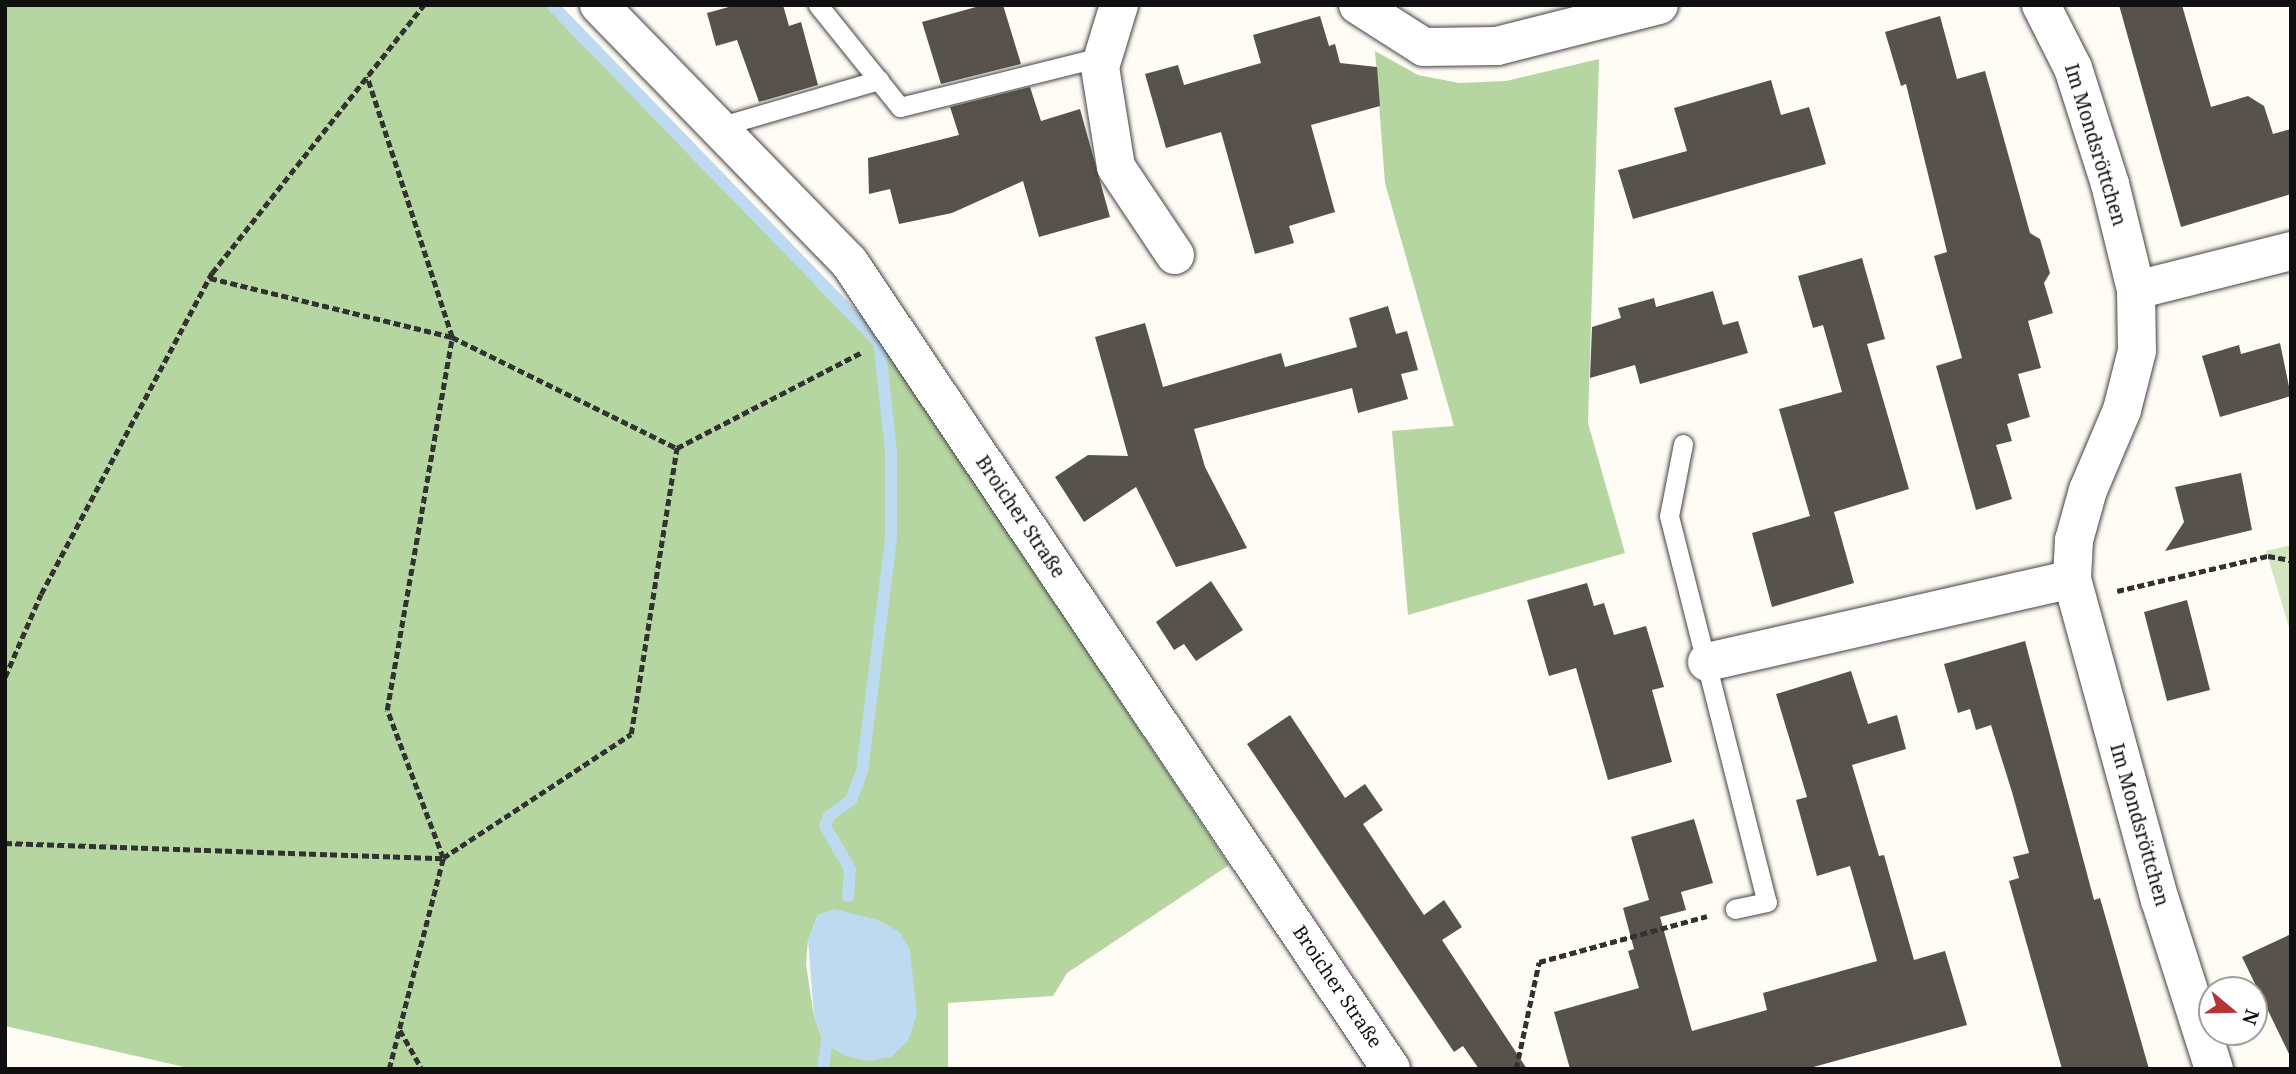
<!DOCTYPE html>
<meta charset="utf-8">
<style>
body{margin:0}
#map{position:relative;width:2296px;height:1074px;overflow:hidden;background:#fefcf4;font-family:"Noto Serif",serif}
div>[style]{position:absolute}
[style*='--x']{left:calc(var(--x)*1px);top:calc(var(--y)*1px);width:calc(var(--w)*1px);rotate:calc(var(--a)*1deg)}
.green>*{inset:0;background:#d1e6c0}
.forest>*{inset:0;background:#b5d5a1}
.water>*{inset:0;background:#bddaf1}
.stream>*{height:12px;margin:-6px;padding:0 6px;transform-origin:6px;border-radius:6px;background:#bddaf1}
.building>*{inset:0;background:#58524d}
.path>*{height:4.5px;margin-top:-2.25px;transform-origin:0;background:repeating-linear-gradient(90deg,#323232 0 7px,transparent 0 10.5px)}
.roads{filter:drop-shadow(0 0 2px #434343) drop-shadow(0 0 2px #434343)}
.service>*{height:19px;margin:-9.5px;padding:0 9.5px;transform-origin:9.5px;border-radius:9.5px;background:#fff}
.minor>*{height:38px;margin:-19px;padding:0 19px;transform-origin:19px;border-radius:19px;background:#fff}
span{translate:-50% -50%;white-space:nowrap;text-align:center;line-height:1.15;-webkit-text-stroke:7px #fff;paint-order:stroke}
.street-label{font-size:19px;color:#101010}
.frame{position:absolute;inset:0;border:7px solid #101010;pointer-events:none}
.north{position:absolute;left:2198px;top:976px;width:70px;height:70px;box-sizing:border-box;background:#fff;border:2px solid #9f9f9f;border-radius:50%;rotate:109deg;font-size:19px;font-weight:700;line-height:28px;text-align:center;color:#101010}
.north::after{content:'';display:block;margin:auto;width:24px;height:32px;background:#b33635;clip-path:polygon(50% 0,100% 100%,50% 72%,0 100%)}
</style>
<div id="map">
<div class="green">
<div style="clip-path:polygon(2291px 545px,2291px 634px,2266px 551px)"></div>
</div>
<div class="forest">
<div style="clip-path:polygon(evenodd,5px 5px,552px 5px,888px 352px,1229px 865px,1067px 973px,1053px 996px,948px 1003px,948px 1069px,193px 1069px,5px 1026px,5px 5px,818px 915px,824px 1043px,814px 1017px,806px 964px,808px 940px,818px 915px)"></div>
<div style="clip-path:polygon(1375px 51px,1418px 75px,1459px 83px,1506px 81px,1599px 59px,1588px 423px,1625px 553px,1408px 615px,1392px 431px,1454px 426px,1385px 183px)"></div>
</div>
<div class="water">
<div style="clip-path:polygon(834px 909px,878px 920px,900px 932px,910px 950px,917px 1014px,908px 1041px,891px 1057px,869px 1061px,845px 1056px,824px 1043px,814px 1017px,808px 940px,818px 915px)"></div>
</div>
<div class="stream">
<div style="--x:552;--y:5;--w:470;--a:45.9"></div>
<div style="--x:848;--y:896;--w:27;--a:-86"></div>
<div style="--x:850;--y:869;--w:50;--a:-120.2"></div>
<div style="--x:825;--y:826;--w:11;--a:-68"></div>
<div style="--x:829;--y:816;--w:27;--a:-36"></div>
<div style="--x:851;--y:800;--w:31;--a:-69"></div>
<div style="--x:862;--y:771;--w:236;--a:-82.9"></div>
<div style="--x:891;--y:537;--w:85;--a:-90"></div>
<div style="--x:891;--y:452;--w:104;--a:-96.1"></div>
<div style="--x:823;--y:1069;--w:41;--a:-81.7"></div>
</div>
<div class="building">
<div style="clip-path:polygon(736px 5px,783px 5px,789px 26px,801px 22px,818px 85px,759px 102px,737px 40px,716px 46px,707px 13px)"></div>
<div style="clip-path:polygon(983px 5px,1003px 5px,1021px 64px,941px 84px,922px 22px)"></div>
<div style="clip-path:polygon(2119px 5px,2182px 5px,2211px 107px,2248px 96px,2264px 106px,2273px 134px,2291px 129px,2291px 194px,2181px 227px)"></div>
<div style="clip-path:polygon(1320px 16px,1329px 46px,1335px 44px,1340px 63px,1377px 67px,1380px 106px,1311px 125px,1335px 212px,1289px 226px,1294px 243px,1255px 254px,1221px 132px,1166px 148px,1145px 74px,1178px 65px,1184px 85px,1261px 63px,1253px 35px)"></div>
<div style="clip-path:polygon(1940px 16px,1957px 79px,1985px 71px,2030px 233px,2040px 239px,2050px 273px,2044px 283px,2053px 313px,2028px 321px,2041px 368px,2018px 374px,2030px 417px,2007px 424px,2012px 441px,1996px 445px,2012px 499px,1976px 510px,1936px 366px,1962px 358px,1934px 256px,1947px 252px,1906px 84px,1901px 86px,1885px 32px)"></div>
<div style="clip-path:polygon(1771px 80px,1781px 115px,1809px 107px,1826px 164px,1633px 219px,1618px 170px,1687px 151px,1674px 108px)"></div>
<div style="clip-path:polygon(1030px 87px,1041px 121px,1080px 109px,1110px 217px,1039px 237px,1023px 181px,952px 213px,899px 224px,890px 189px,869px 194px,868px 158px,959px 135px,950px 107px)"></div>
<div style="clip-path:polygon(1862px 258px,1885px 339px,1867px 344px,1909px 489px,1834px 512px,1854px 583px,1772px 607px,1752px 533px,1810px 516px,1779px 409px,1842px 392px,1823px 325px,1813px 328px,1798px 276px)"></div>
<div style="clip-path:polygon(1713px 291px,1723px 325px,1738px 321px,1748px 353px,1640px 384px,1635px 365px,1590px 378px,1592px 327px,1621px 318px,1618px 308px,1654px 298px,1656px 307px)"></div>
<div style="clip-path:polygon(1388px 306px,1396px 334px,1407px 331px,1418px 370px,1401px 374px,1408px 399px,1358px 413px,1352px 388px,1194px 429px,1205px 467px,1247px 548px,1176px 567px,1136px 487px,1084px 522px,1055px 477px,1088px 455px,1128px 456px,1095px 337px,1145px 323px,1163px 387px,1281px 353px,1285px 367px,1357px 347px,1349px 318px)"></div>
<div style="clip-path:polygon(2280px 343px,2291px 396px,2220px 417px,2202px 356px,2239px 345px,2241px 354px)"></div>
<div style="clip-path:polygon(2241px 473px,2252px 530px,2165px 551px,2184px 522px,2175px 487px)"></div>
<div style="clip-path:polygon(1211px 581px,1243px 630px,1196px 661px,1184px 644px,1174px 650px,1156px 622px)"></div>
<div style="clip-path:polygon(1587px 583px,1594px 606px,1604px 603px,1614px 635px,1646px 626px,1664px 687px,1652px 690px,1672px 762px,1608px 780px,1576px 668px,1549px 676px,1527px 600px)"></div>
<div style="clip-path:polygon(2187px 600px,2210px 690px,2167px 701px,2144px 612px)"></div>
<div style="clip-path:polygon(2025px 641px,2094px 900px,2100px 898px,2149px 1069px,2062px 1069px,2009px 881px,2019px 878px,2013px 857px,2029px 853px,2012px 792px,1991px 725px,1976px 730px,1970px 709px,1958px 713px,1944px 664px)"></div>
<div style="clip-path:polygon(1851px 671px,1868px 724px,1897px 715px,1906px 749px,1852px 765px,1879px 856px,1884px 855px,1914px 960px,1945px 951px,1967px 1025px,1806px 1069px,1570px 1069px,1554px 1012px,1639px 988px,1628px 951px,1634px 949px,1623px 908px,1649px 900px,1631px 837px,1694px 819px,1713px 883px,1681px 892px,1686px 910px,1660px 917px,1692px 1031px,1767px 1010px,1763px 993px,1877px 961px,1850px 866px,1817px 876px,1796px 800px,1807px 797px,1776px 694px)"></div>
<div style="clip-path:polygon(1290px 715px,1345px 798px,1365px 784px,1383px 810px,1363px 824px,1424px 915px,1444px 900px,1462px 927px,1442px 940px,1527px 1069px,1479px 1069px,1463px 1046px,1454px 1052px,1247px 744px)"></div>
<div style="clip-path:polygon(2291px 934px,2291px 1058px,2242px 957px)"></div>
</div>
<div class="path">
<div style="--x:210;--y:278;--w:249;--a:13.7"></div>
<div style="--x:452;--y:337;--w:251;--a:26.3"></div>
<div style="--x:2117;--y:591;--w:155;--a:-13.1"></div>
<div style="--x:2268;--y:556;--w:23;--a:10"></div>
<div style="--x:5;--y:677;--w:90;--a:-66.6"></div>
<div style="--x:41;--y:594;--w:364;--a:-62"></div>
<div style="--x:212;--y:273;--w:342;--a:-51.7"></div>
<div style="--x:5;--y:843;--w:438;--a:2"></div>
<div style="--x:443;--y:858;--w:158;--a:-110.7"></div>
<div style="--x:387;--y:710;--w:379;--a:-80.1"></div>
<div style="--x:452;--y:337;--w:274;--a:-108.1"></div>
<div style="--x:400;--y:1030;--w:45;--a:60.6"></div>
<div style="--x:389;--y:1069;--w:218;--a:-75.6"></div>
<div style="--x:443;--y:858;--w:225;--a:-33.4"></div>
<div style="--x:631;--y:734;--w:290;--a:-80.9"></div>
<div style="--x:677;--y:448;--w:208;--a:-27.4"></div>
<div style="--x:1516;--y:1069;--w:109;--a:-77.9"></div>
<div style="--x:1539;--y:962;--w:174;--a:-15.3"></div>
</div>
<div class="roads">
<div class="service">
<div style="--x:818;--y:5;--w:131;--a:51.2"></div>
<div style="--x:900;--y:107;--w:210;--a:-14"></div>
<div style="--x:718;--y:127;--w:168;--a:-16.3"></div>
<div style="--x:1683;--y:444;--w:73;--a:101"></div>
<div style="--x:1669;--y:516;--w:398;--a:75.8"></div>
<div style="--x:1767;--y:902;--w:33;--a:168"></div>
</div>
<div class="minor">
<div style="--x:599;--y:5;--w:359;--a:45.8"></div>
<div style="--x:849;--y:262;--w:972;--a:56.11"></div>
<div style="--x:1119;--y:5;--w:65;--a:107"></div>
<div style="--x:1100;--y:67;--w:101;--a:80.9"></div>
<div style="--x:1116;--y:167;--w:106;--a:56.2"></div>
<div style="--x:1358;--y:5;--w:78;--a:32.5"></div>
<div style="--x:1424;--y:47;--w:73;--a:-0.8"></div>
<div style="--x:1497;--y:46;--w:167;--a:-14.2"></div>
<div style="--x:2041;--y:5;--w:71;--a:63.1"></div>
<div style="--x:2073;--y:68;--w:122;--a:72.3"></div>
<div style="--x:2110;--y:184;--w:109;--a:76.2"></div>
<div style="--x:2136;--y:290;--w:61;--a:89.1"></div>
<div style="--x:2137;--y:351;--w:61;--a:104.3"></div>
<div style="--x:2122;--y:410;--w:87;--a:113"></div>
<div style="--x:2088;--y:490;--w:52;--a:105.6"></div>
<div style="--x:2074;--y:540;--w:39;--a:93"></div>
<div style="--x:2072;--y:579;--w:333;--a:74.7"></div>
<div style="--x:2160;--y:900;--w:177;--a:72.3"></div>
<div style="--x:2136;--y:290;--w:160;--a:-14.1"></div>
<div style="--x:1707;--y:662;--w:374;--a:-12.8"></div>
</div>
</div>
<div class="street-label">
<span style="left:2095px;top:145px;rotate:73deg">Im Mondsröttchen</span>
<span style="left:1020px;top:517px;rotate:56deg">Broicher Straße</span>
<span style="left:2139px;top:825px;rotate:74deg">Im Mondsröttchen</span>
<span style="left:1337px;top:987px;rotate:56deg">Broicher Straße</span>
</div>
<div class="frame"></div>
<div class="north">N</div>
</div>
